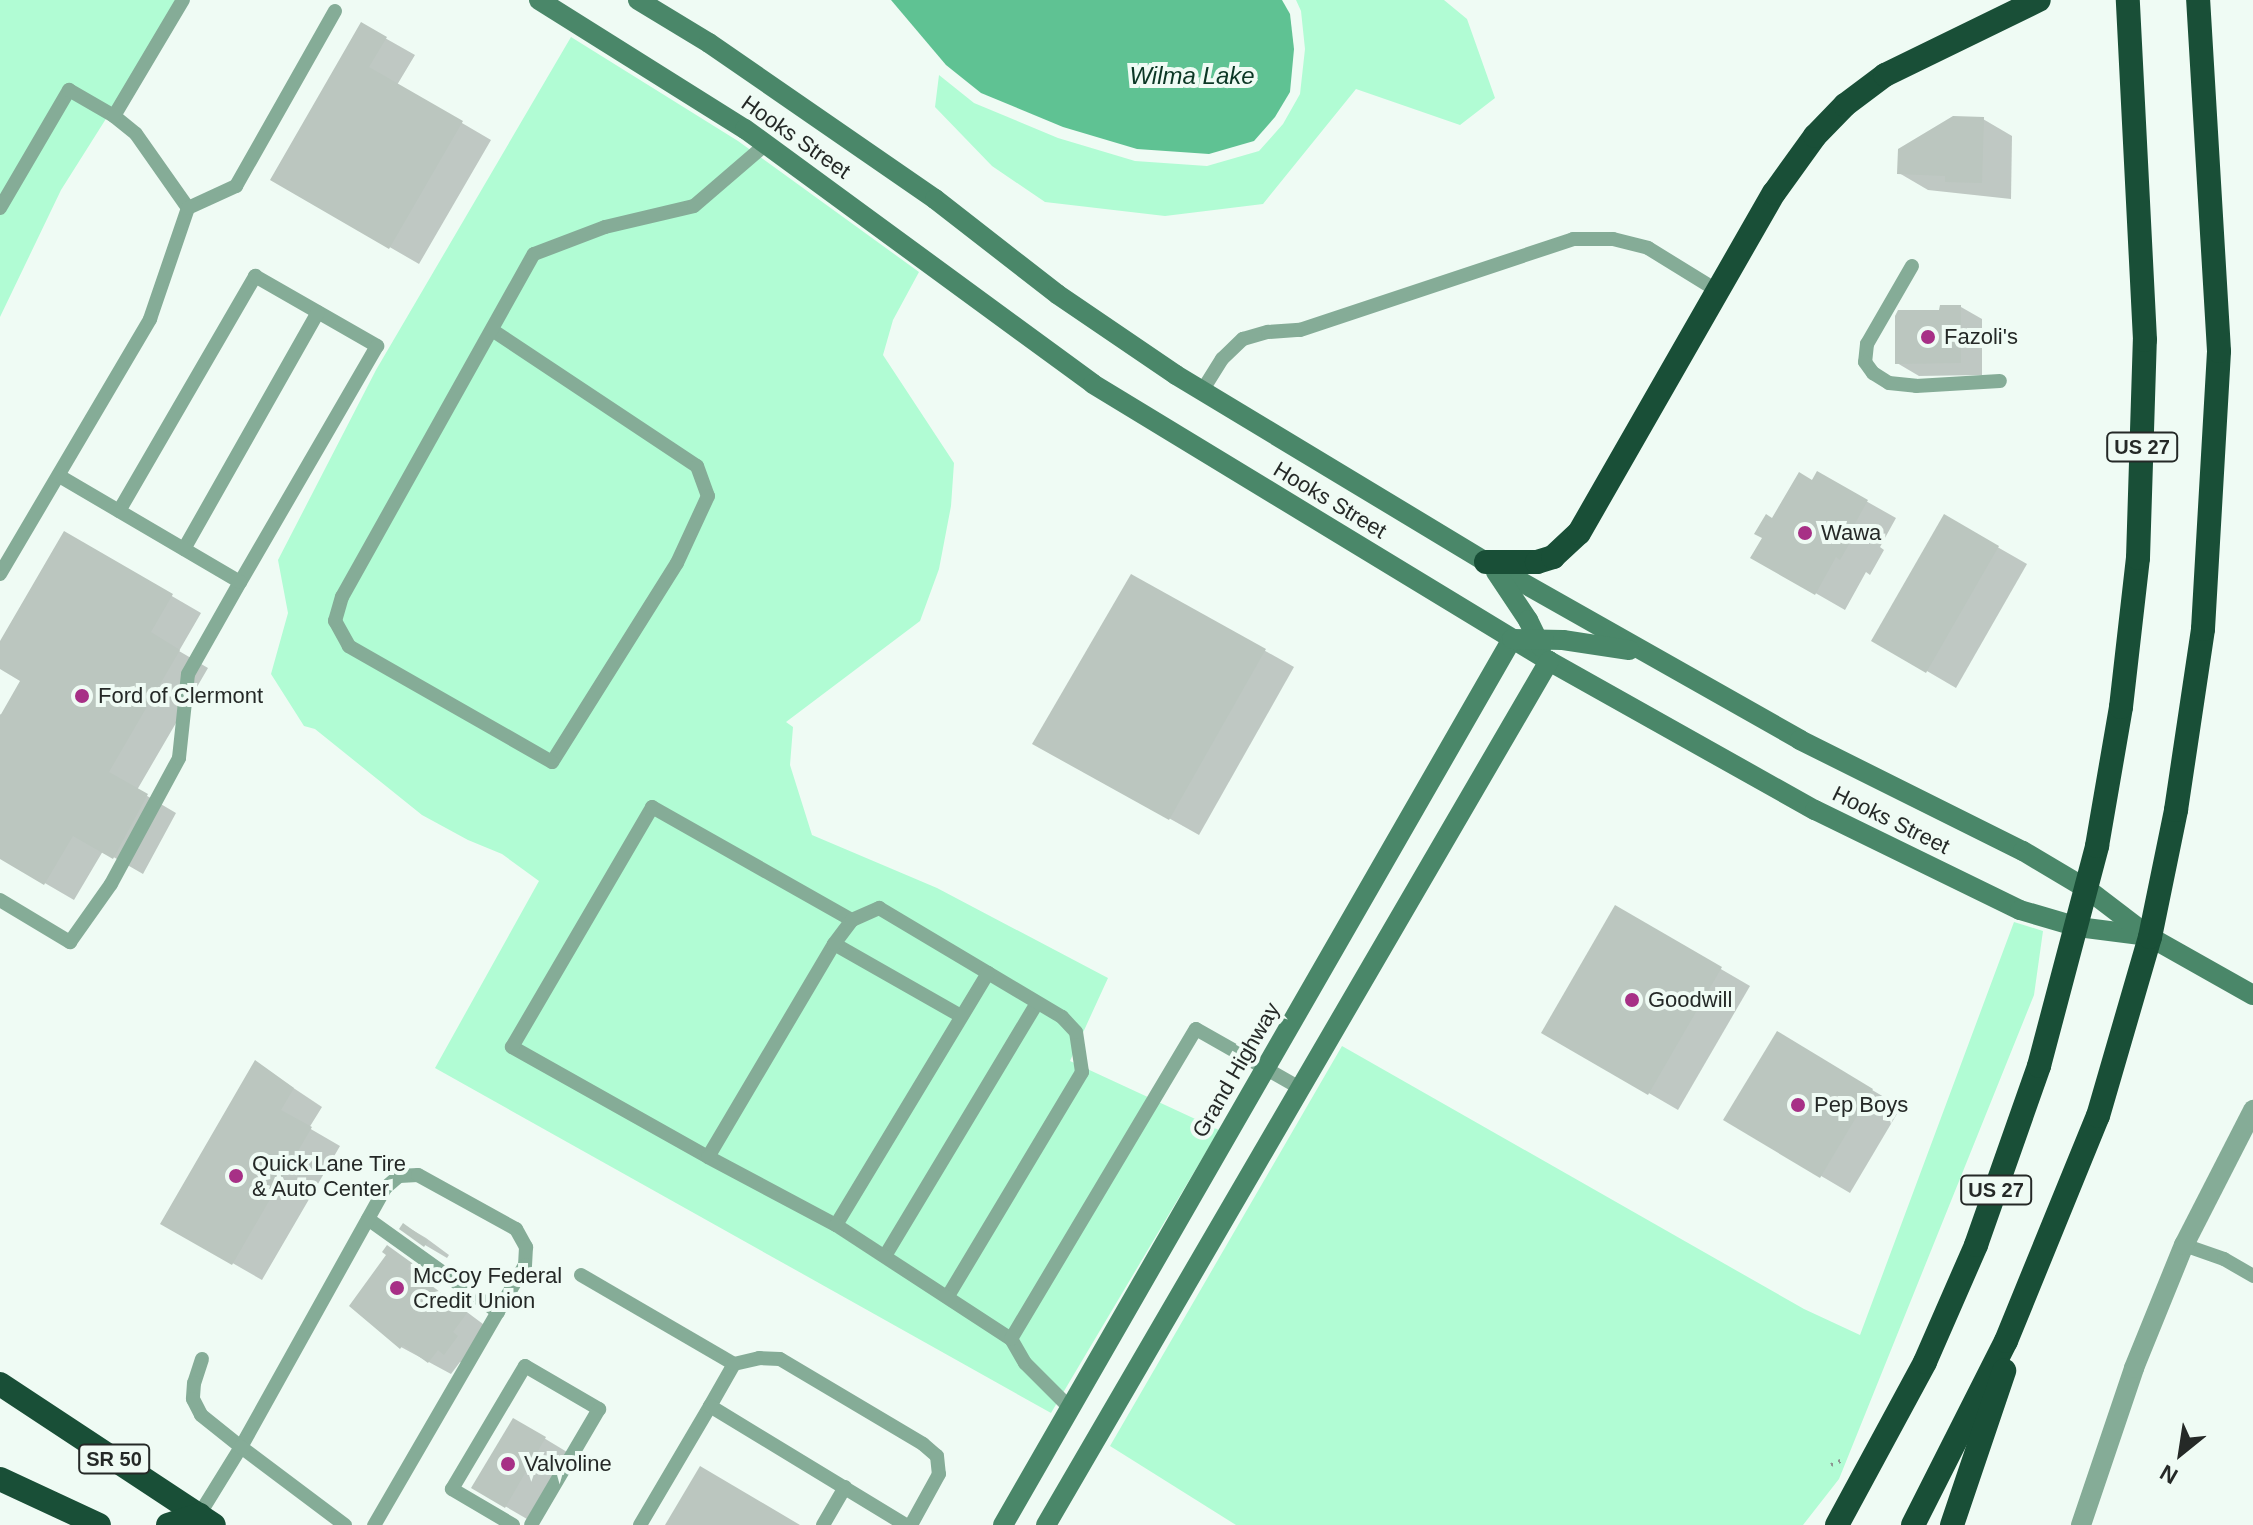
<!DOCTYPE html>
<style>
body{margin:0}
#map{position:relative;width:2253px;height:1525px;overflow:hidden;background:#effbf4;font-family:Helvetica,sans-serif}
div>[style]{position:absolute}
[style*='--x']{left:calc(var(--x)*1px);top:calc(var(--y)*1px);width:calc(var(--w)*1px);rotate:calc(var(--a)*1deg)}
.green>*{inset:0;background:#b1fcd4}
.water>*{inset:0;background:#5fc293}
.shadow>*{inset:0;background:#0003}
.building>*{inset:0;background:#bbc6bf}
.path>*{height:4px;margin-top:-2px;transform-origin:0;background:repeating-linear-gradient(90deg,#8c9490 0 2px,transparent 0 8px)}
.lane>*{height:14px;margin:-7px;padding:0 7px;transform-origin:7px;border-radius:7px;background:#85ac97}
.street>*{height:20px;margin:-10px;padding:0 10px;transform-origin:10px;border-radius:10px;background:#85ac97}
.secondary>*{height:20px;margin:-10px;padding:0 10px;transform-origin:10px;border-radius:10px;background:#4a8769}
.highway>*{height:24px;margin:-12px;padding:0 12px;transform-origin:12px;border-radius:12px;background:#194f37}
.dots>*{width:22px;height:22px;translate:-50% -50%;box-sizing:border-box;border:4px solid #effbf4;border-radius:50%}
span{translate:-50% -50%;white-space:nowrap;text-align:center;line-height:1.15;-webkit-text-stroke:8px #effbf4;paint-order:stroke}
.shield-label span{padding:2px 6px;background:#effbf4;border:2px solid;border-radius:6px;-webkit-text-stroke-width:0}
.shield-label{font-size:20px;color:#252927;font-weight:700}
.street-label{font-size:22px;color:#252927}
.poi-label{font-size:22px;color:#252927}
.left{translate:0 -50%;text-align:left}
.water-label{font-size:24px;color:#0b3725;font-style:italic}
.north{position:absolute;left:2141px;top:1413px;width:80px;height:80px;-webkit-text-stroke:6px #effbf4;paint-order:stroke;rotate:210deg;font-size:22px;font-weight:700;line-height:32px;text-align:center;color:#252927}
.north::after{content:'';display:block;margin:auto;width:28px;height:36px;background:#252927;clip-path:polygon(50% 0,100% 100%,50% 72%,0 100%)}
</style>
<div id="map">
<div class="green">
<div style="clip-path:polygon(0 0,181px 0,61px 190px,0 317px)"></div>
<div style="clip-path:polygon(1296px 0,1444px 0,1467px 19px,1495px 98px,1460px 125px,1356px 89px,1263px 204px,1165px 216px,1045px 202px,992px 166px,935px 107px,939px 75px,974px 103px,1058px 138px,1135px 161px,1207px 166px,1259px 151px,1283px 124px,1300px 94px,1305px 49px,1301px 11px)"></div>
<div style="clip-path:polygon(571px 37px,738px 141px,919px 272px,893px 320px,883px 355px,954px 463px,951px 506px,939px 569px,920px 621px,786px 722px,793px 727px,790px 765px,812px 835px,937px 888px,1108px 978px,1070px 1061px,1219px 1130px,1051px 1413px,435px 1068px,539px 881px,502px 854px,468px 840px,422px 815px,315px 729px,304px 726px,271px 674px,288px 613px,278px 560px,376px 370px)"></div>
<div style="clip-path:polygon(2014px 922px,2043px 931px,2034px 995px,1839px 1479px,1803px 1525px,1236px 1525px,1110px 1446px,1342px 1046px,1804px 1309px,1860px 1335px)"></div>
</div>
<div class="water">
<div style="clip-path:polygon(891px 0,1282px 0,1290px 14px,1294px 49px,1290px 92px,1275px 117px,1254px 141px,1209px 154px,1137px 149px,1063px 127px,981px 93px,946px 65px)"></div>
</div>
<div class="shadow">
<div style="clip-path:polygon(362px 25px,415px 55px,397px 85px,491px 140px,419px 264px,272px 179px)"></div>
<div style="clip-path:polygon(1983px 119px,2012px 136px,2011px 199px,1928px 190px,1899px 173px)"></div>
<div style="clip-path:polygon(1961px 307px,1982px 319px,1982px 375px,1919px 376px,1897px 363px,1941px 312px)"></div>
<div style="clip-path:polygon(1818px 474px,1896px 518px,1880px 547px,1884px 550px,1870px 575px,1866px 572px,1845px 610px,1753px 557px,1773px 521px)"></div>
<div style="clip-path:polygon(1945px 517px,2027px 564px,1956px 688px,1874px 640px)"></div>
<div style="clip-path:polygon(65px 534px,201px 613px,179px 651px,208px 668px,137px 790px,176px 813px,143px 874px,103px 851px,74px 900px,0 857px,0 714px,3px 716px,23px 680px,0 667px,0 645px)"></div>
<div style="clip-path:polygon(1132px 576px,1294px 667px,1199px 835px,1035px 743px)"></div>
<div style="clip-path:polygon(1616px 908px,1750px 986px,1678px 1110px,1544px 1032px)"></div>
<div style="clip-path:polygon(1777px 1034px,1901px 1107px,1850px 1193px,1726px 1120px)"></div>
<div style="clip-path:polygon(256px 1063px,322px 1107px,309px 1128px,340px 1146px,262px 1280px,163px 1223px)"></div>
<div style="clip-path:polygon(404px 1225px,426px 1238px,449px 1255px,447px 1258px,425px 1245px)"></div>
<div style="clip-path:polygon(388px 1248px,433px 1277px,428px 1283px,487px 1327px,467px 1366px,460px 1362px,451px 1374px,401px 1347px)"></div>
<div style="clip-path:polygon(514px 1420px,567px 1452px,527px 1519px,474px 1488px)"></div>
</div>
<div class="building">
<div style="clip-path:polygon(361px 22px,387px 37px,369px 67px,463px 121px,389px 249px,270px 180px)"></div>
<div style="clip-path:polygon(1953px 116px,1984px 117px,1982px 183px,1945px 182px,1945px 176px,1897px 174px,1898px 149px)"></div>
<div style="clip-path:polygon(1940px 305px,1961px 305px,1961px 363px,1895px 364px,1895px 316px,1898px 310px,1939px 310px)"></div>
<div style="clip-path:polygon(1817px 471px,1868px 500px,1852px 529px,1856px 532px,1840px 560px,1836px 557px,1815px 595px,1750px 558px,1762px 538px,1754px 534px,1766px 514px,1772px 518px,1799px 472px,1812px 480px)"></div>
<div style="clip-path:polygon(1944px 514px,1999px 546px,1926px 673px,1871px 641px)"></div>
<div style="clip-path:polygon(64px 531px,173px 594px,151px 632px,180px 650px,109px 772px,148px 794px,113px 859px,73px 836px,44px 885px,0 859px,0 716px,20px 681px,0 669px,0 641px)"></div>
<div style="clip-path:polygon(1131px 574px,1266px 649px,1169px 820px,1032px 744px)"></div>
<div style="clip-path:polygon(1615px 905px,1722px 967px,1648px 1095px,1541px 1033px)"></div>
<div style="clip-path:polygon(1777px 1031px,1873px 1089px,1820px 1178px,1723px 1120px)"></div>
<div style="clip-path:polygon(255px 1060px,294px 1088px,281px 1110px,312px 1127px,232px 1265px,160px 1224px)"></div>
<div style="clip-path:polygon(403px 1223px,428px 1241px,424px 1247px,399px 1229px)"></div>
<div style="clip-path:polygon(387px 1245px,412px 1263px,408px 1269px,467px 1313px,453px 1332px,458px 1336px,444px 1355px,438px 1350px,428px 1363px,403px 1345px,400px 1349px,349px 1306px,386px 1255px,382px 1252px)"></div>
<div style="clip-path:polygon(513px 1418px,546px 1437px,505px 1508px,471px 1488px)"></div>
<div style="clip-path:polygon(700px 1466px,800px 1525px,665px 1525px)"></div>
</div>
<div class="path">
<div style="--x:1831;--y:1465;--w:15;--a:-23"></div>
</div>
<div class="lane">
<div style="--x:114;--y:116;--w:28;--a:39"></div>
<div style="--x:136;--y:134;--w:90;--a:54.9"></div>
<div style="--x:0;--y:208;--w:137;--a:-59.7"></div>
<div style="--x:69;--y:90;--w:52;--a:30"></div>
<div style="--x:114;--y:116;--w:135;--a:-59.3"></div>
<div style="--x:1912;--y:266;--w:90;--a:120"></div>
<div style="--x:1867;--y:344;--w:18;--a:96"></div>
<div style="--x:1865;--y:362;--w:14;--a:54"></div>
<div style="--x:1873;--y:373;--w:19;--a:32"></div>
<div style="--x:1889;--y:383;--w:27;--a:6"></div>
<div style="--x:1916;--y:386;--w:84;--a:-3.4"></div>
<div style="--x:492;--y:330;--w:246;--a:33.6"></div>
<div style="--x:697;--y:466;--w:32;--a:70"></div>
<div style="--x:708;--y:496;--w:74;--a:114.8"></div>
<div style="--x:677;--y:563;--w:235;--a:122.1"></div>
<div style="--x:552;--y:762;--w:234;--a:-150.3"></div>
<div style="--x:349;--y:646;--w:29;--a:-119"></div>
<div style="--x:335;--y:621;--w:25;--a:-74"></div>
<div style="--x:342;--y:597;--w:393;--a:-60.8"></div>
<div style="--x:534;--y:254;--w:76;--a:-20.8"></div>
<div style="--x:605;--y:227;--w:91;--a:-13.3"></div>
<div style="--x:694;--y:206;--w:95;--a:-40.7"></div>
<div style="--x:1202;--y:391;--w:38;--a:-58"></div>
<div style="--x:1222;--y:359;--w:29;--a:-44"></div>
<div style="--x:1243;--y:339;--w:26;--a:-16"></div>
<div style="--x:1268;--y:332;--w:32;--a:-4"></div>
<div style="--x:1300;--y:330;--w:288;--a:-18.4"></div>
<div style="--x:1573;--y:239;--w:40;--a:0"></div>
<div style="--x:1613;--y:239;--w:36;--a:14"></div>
<div style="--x:1648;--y:248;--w:82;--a:31.6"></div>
<div style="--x:119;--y:511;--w:272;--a:-59.9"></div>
<div style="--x:255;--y:276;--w:141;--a:29.8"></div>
<div style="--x:377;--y:346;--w:273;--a:120.1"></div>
<div style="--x:184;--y:549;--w:272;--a:-60.5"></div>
<div style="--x:0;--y:574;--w:296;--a:-59.5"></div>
<div style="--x:150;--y:319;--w:117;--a:-71.1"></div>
<div style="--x:188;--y:208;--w:53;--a:-24.6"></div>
<div style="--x:236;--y:186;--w:201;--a:-60.5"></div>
<div style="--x:0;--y:900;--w:82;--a:31"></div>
<div style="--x:70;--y:942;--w:71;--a:-54.7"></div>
<div style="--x:111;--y:884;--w:143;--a:-61.6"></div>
<div style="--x:179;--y:758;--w:84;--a:-83.9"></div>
<div style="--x:188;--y:674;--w:106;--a:-60.5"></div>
<div style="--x:240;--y:582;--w:210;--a:-149.6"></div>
<div style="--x:834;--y:944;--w:247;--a:120.6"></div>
<div style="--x:708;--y:1157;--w:225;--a:-150.7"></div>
<div style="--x:512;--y:1047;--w:278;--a:-59.7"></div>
<div style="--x:652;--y:807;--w:230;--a:29.5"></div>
<div style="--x:961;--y:1016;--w:146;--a:-150.4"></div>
<div style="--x:834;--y:944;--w:30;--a:-53"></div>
<div style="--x:852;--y:920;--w:30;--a:-24"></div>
<div style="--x:879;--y:908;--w:127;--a:30.8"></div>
<div style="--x:708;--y:1157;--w:145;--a:28"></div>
<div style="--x:368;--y:1219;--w:160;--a:35.6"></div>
<div style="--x:2184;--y:1245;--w:42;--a:19.3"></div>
<div style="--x:2224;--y:1259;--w:34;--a:30"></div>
<div style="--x:885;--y:1256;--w:295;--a:-59"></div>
<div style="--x:581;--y:1275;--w:177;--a:30.2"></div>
<div style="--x:734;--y:1364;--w:48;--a:119.7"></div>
<div style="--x:948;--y:1296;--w:261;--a:-59.1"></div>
<div style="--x:1082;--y:1072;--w:40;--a:-98.5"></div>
<div style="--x:1076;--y:1032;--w:21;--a:-133"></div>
<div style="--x:1062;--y:1017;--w:86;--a:-149.3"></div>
<div style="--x:988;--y:973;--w:294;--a:121.1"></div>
<div style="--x:836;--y:1225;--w:209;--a:33.1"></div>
<div style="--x:202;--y:1359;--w:25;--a:108"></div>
<div style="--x:194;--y:1383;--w:16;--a:94"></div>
<div style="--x:193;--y:1399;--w:18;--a:63"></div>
<div style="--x:201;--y:1415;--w:51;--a:38.7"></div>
<div style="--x:241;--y:1447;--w:296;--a:-60.9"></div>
<div style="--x:385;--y:1188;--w:18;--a:-41"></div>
<div style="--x:399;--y:1176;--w:19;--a:-3"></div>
<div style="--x:418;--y:1175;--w:112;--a:28.9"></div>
<div style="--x:516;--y:1229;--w:21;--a:61"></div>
<div style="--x:526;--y:1247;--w:18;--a:93"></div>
<div style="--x:525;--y:1265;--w:301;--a:120.1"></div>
<div style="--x:734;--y:1364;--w:26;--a:-13"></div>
<div style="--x:759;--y:1358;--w:21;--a:3"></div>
<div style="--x:780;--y:1359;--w:166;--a:30.7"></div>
<div style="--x:923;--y:1444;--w:18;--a:41"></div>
<div style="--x:937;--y:1456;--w:18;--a:84"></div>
<div style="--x:939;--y:1474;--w:58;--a:118.8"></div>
<div style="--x:1070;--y:1408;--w:64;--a:-135"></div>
<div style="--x:1025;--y:1363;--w:28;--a:-120"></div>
<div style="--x:1011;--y:1339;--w:361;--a:-59.2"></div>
<div style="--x:1196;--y:1029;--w:120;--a:29.6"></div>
<div style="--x:199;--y:1515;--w:80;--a:-58.3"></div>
<div style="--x:241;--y:1447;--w:130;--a:36.9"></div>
<div style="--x:513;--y:1525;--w:71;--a:-149.5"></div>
<div style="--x:452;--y:1489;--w:143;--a:-59.3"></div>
<div style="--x:525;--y:1366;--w:86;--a:30.2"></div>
<div style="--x:599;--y:1409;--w:134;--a:120.4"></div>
<div style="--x:640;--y:1525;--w:138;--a:-59.5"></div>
<div style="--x:710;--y:1406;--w:229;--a:31.3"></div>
<div style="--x:823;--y:1525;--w:44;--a:-59.9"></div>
</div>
<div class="street">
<div style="--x:2081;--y:1525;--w:166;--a:-71.3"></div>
<div style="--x:2134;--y:1368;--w:133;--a:-67.9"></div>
<div style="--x:2184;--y:1245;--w:152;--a:-62.9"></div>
</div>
<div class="secondary">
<div style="--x:539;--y:0;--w:243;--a:32.1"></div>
<div style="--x:745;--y:129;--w:431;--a:36.2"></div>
<div style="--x:1093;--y:384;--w:534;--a:31.28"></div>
<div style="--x:1549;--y:661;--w:305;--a:29.3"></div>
<div style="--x:1815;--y:810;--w:228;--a:26"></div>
<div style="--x:2020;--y:910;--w:60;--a:16.3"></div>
<div style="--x:2078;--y:927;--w:71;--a:7.3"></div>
<div style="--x:638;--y:0;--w:83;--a:31.2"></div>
<div style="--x:709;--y:43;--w:275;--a:34.6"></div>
<div style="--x:935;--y:199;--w:155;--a:37.9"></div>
<div style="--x:1057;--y:294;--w:144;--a:34.2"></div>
<div style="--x:1176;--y:375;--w:362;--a:31.1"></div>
<div style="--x:1486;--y:562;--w:361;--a:29.5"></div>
<div style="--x:1800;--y:740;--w:249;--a:26.5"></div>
<div style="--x:2023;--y:851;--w:74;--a:30.7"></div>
<div style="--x:2087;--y:889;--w:79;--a:37.3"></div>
<div style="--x:2150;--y:937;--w:118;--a:29.4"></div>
<div style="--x:1496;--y:572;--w:58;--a:56.3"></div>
<div style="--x:1528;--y:620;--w:30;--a:64"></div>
<div style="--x:1003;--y:1525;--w:1022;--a:-60.12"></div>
<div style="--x:1512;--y:639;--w:51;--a:1.1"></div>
<div style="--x:1563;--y:640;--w:67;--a:8.6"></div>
<div style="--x:1046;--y:1525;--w:1000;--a:-59.79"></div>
</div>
<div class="highway">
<div style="--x:1486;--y:562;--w:51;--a:0"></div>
<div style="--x:1537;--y:562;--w:17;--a:-17"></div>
<div style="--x:1553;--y:557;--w:35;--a:-43"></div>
<div style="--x:1579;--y:533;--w:392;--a:-60.2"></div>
<div style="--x:1774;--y:193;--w:70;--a:-54.3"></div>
<div style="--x:1815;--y:136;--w:43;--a:-45.9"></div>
<div style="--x:1845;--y:105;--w:50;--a:-36.9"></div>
<div style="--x:1885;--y:75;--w:171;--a:-26"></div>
<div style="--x:0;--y:1384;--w:256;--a:33.4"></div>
<div style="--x:0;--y:1479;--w:109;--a:24.9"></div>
<div style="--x:168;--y:1525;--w:33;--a:-18"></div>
<div style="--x:1837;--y:1525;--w:185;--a:-61.6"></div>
<div style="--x:1925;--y:1362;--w:128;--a:-66.4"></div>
<div style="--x:1976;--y:1245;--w:190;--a:-70.6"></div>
<div style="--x:2039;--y:1066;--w:228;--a:-75.2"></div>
<div style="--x:2097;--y:846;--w:141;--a:-80.2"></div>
<div style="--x:2121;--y:707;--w:150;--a:-83.5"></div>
<div style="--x:2138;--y:558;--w:218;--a:-88.2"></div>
<div style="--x:2145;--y:340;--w:340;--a:-92.9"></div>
<div style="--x:1913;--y:1525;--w:206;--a:-63.2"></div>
<div style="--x:2006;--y:1341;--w:243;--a:-67.8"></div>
<div style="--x:2098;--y:1116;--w:186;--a:-73.8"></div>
<div style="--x:2150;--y:937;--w:130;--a:-78.4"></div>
<div style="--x:2176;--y:810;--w:183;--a:-81.5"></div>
<div style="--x:2203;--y:629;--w:278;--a:-86.7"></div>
<div style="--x:2219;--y:351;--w:352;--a:-93.4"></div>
<div style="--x:1952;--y:1525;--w:163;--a:-71.3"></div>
</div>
<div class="dots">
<div style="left:1928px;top:337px;background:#a73086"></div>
<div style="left:1805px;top:533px;background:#a73086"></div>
<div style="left:82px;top:696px;background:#a73086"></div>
<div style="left:1632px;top:1000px;background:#a73086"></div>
<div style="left:1798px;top:1105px;background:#a73086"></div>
<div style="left:236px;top:1176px;background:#a73086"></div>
<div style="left:397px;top:1288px;background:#a73086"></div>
<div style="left:508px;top:1464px;background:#a73086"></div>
</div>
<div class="shield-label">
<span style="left:2142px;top:447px">US 27</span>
<span style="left:1996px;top:1190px">US 27</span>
<span style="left:114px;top:1459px">SR 50</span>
</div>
<div class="street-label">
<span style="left:796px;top:137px;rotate:35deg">Hooks Street</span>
<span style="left:1330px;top:500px;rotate:31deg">Hooks Street</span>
<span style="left:1891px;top:820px;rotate:26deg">Hooks Street</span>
<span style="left:1236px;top:1070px;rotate:-60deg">Grand Highway</span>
</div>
<div class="poi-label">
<span class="left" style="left:1944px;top:337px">Fazoli's</span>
<span class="left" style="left:1821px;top:533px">Wawa</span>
<span class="left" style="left:98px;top:696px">Ford of Clermont</span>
<span class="left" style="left:1648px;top:1000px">Goodwill</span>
<span class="left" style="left:1814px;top:1105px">Pep Boys</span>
<span class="left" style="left:252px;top:1176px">Quick Lane Tire<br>&amp; Auto Center</span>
<span class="left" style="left:413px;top:1288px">McCoy Federal<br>Credit Union</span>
<span class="left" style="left:524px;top:1464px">Valvoline</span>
</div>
<div class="water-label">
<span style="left:1192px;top:76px">Wilma Lake</span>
</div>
<div class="north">N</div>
</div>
